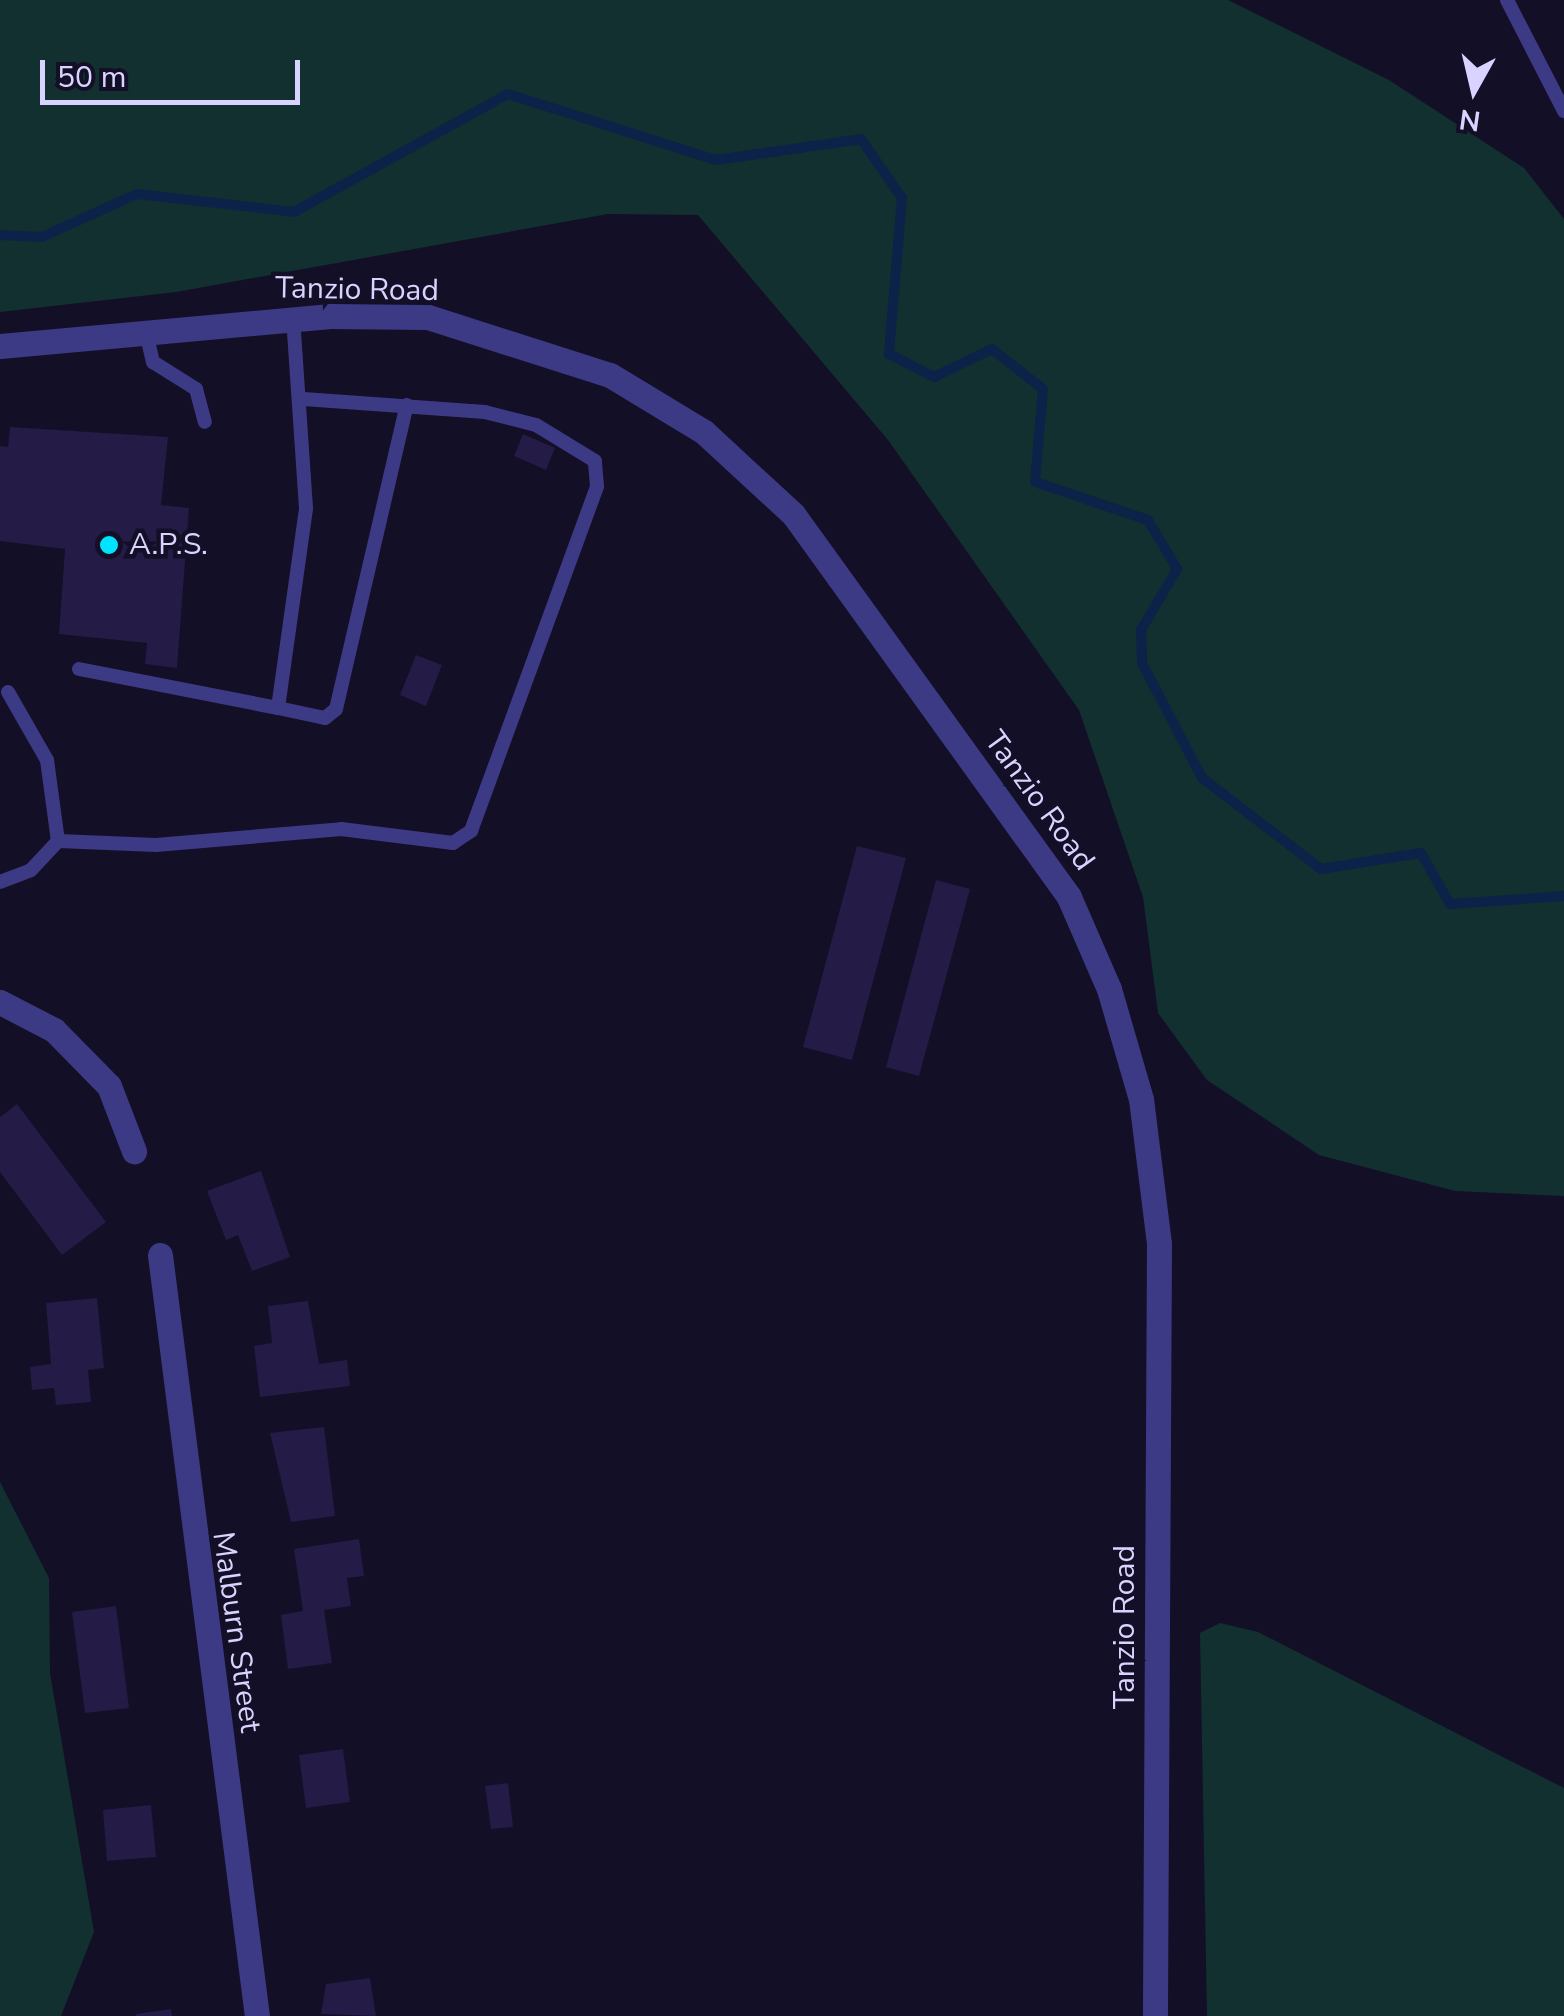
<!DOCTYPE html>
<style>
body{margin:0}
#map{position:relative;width:1564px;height:2016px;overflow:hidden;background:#130f26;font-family:"Nunito Sans",sans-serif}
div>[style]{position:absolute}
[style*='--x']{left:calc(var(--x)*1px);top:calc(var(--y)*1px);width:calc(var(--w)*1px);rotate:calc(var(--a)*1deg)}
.green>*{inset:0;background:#12302f}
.stream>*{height:10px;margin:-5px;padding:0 5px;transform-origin:5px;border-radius:5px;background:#0c2248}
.building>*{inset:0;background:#241b47}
.lane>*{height:14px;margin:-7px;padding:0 7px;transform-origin:7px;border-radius:7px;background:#3d3a85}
.street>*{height:25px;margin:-12.5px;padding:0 12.5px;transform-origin:12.5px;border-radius:12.5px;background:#3d3a85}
.dots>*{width:28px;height:28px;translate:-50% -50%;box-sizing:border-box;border:5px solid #130f26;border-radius:50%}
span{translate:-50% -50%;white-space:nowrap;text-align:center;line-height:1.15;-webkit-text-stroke:9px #130f26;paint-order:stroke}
.street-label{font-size:30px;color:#d9d4ff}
.poi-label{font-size:30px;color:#d9d4ff}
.left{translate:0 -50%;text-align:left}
.north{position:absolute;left:1424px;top:40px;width:100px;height:100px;-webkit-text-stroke:8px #130f26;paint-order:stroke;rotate:188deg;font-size:28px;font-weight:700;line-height:40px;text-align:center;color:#d9d4ff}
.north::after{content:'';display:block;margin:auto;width:35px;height:45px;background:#d9d4ff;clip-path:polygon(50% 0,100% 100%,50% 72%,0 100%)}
.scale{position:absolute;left:40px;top:60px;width:260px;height:45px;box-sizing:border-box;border:5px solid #d9d4ff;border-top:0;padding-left:12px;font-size:30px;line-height:35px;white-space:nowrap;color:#d9d4ff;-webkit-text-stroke:8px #130f26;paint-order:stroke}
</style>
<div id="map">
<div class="green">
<div style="clip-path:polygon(0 0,1228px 0,1389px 80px,1524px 168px,1564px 219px,1564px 1196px,1455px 1191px,1319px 1155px,1207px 1080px,1158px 1013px,1143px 897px,1079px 710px,888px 440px,698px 215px,608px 214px,176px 292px,0 312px)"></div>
<div style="clip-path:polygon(0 1482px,49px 1578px,50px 1673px,94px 1932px,61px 2016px,0 2016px)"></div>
<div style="clip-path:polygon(1220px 1623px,1258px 1632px,1564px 1788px,1564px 2016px,1207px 2016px,1200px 1633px)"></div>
</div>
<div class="stream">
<div style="--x:0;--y:235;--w:42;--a:2.7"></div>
<div style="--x:42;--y:237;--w:104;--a:-24.4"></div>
<div style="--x:137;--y:194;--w:158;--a:6.5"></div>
<div style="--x:294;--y:212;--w:244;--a:-28.9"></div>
<div style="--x:508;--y:94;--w:218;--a:17.6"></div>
<div style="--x:716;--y:160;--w:147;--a:-8.2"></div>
<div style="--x:861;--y:139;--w:72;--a:55.2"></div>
<div style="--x:902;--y:198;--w:157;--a:94.8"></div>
<div style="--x:889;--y:354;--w:51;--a:27.1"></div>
<div style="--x:934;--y:377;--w:64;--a:-25.8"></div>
<div style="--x:992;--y:349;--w:65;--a:38.1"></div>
<div style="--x:1043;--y:389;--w:93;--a:94.9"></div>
<div style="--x:1035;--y:482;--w:119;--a:18.6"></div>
<div style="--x:1148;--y:520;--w:57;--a:59.4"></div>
<div style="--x:1177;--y:569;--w:71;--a:120.5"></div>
<div style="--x:1141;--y:630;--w:33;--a:88"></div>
<div style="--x:1142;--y:663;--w:130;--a:62.4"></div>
<div style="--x:1202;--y:778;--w:150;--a:37.4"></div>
<div style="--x:1321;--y:869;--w:101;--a:-9.1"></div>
<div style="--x:1421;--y:853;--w:59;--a:60.4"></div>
<div style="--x:1450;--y:904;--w:114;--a:-4"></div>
</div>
<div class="building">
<div style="clip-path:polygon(10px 427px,168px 437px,161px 505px,189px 508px,177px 668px,145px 664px,147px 643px,59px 634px,65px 549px,0 541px,0 446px,8px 447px)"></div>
<div style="clip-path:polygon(523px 434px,555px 448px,546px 470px,514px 456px)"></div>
<div style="clip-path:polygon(416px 655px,442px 665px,426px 706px,400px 695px)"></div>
<div style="clip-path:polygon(857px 846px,906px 858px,852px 1060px,803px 1047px)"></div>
<div style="clip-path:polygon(936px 880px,970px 889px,919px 1076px,886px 1067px)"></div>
<div style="clip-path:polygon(17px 1104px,106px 1222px,62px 1255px,0 1172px,0 1117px)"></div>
<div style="clip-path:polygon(261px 1171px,290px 1257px,252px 1271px,238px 1235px,226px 1240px,207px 1191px)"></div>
<div style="clip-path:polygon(97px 1298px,104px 1368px,88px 1370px,91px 1402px,56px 1405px,54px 1388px,32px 1390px,30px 1367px,51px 1364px,46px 1303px)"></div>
<div style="clip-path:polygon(308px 1301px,319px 1364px,347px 1360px,350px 1386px,260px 1397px,254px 1346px,272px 1343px,268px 1306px)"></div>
<div style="clip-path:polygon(324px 1427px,335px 1516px,291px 1522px,270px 1433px)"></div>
<div style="clip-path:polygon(359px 1539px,364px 1576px,347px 1578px,351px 1606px,324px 1610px,332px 1663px,288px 1669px,281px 1615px,303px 1611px,294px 1549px)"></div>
<div style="clip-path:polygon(116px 1606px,129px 1708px,85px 1713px,72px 1612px)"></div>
<div style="clip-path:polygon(343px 1749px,350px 1802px,306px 1808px,299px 1755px)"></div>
<div style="clip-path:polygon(508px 1783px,513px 1827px,491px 1829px,485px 1786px)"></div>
<div style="clip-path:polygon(151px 1805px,156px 1857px,107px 1861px,103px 1810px)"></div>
<div style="clip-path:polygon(370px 1978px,376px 2016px,321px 2014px,326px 1984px)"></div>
<div style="clip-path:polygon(171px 2009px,172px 2016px,136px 2016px,136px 2014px)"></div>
</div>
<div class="lane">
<div style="--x:1507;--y:0;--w:125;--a:62.8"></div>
<div style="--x:146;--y:332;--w:31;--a:77"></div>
<div style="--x:153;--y:362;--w:51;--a:32.1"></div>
<div style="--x:196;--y:389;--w:34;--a:75"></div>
<div style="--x:79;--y:669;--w:203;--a:11.1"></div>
<div style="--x:278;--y:708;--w:202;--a:-82"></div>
<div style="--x:306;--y:508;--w:190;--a:-93.9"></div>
<div style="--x:8;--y:692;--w:78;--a:60.2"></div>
<div style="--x:47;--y:760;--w:82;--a:82.3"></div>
<div style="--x:278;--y:708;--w:48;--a:12"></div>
<div style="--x:325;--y:718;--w:14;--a:-39"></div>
<div style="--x:336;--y:709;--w:312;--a:-76.9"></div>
<div style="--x:0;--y:882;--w:33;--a:-21"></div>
<div style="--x:31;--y:870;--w:40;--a:-47"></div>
<div style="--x:58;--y:841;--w:98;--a:2.3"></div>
<div style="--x:156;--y:845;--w:186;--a:-4.9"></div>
<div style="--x:341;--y:829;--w:113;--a:7.1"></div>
<div style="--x:453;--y:843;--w:22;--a:-34"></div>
<div style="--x:471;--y:831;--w:367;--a:-69.9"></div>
<div style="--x:597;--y:486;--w:25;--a:-95"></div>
<div style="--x:595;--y:461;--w:69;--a:-148.6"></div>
<div style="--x:536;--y:425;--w:53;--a:-165.7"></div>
<div style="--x:485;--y:412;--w:182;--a:-175.9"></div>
</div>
<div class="street">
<div style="--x:0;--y:346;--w:329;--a:-5.2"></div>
<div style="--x:328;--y:316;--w:100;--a:0.6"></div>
<div style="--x:428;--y:317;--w:191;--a:17.7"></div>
<div style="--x:610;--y:375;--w:110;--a:31.2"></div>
<div style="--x:704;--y:432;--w:121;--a:42.7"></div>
<div style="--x:793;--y:514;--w:472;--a:54.2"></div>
<div style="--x:1069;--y:897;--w:100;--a:66.5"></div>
<div style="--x:1109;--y:989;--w:115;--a:73.8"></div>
<div style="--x:1141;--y:1099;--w:146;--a:82.9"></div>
<div style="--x:1159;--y:1244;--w:772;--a:90.3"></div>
<div style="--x:0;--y:1002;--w:61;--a:27.4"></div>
<div style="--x:54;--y:1030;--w:78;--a:45.5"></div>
<div style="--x:109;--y:1086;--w:70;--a:69"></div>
<div style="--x:160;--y:1255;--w:767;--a:82.74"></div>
</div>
<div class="dots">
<div style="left:109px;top:545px;background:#00e5ff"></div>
</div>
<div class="street-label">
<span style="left:357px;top:290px;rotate:1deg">Tanzio Road</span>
<span style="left:1039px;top:801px;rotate:54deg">Tanzio Road</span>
<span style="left:1125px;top:1627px;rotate:-90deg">Tanzio Road</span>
<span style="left:236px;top:1632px;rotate:82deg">Malburn Street</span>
</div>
<div class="poi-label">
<span class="left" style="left:129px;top:545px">A.P.S.</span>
</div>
<div class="north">N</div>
<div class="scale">50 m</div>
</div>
